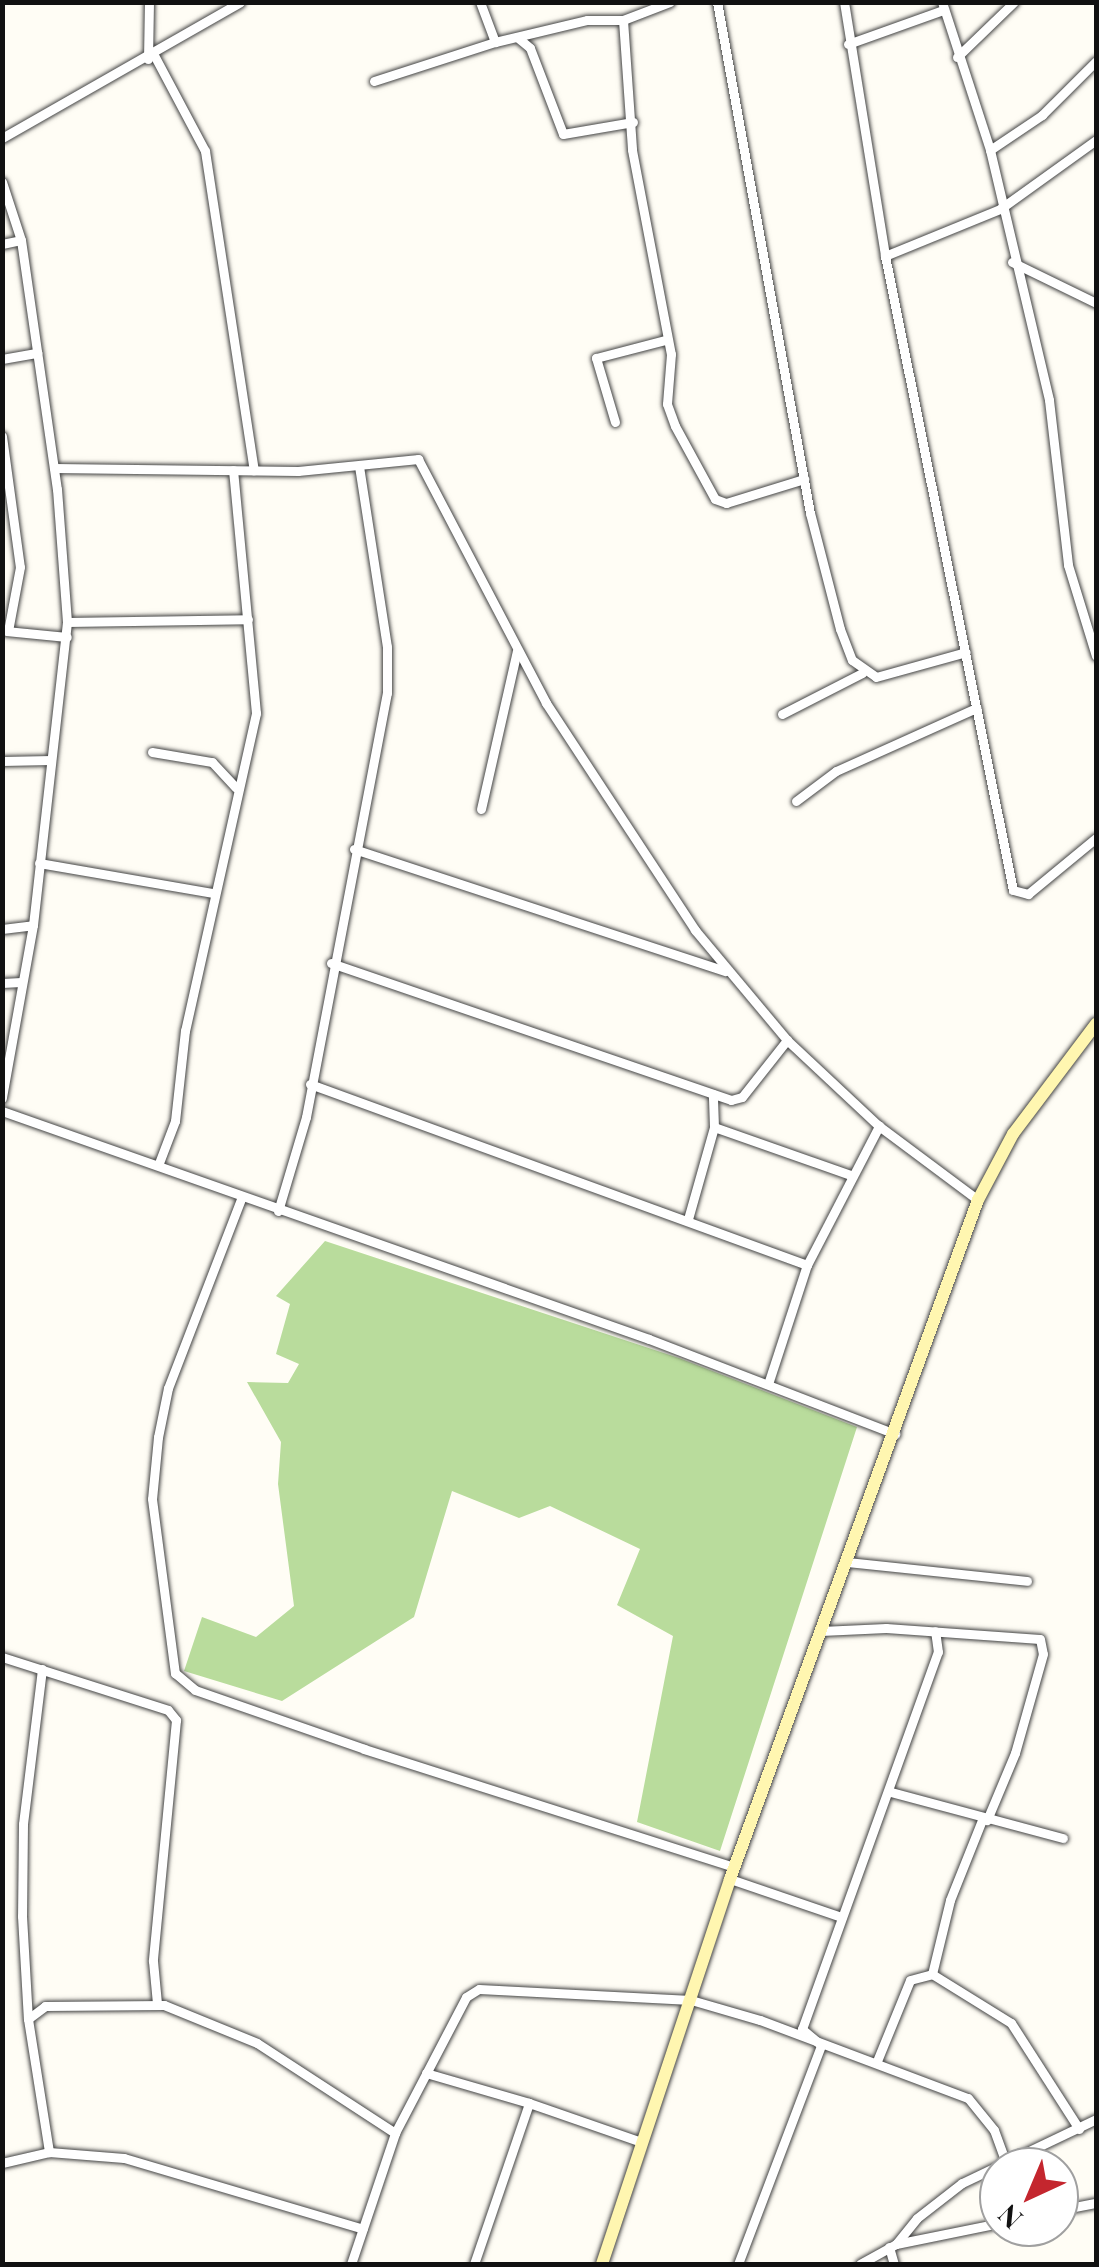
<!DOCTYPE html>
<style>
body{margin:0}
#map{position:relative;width:1099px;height:2267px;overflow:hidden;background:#fffdf5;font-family:"Playfair Display",serif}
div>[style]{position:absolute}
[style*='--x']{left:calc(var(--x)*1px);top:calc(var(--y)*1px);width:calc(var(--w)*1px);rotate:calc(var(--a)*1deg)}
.forest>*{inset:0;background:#b9dc9c}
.roads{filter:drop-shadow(0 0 2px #444) drop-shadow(0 0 2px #444)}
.street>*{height:9px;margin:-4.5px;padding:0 4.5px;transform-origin:4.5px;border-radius:4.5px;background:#fff}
.secondary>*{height:12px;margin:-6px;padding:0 6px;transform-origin:6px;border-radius:6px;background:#fff6b0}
span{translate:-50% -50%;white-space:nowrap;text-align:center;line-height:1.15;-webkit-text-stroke:10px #fff;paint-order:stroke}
.frame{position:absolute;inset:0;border:5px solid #111;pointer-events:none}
.north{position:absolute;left:979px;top:2147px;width:100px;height:100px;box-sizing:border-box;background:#fff;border:2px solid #a0a0a0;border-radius:50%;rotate:224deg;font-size:28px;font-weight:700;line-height:40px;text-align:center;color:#111}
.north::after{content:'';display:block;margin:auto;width:35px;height:45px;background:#c4262e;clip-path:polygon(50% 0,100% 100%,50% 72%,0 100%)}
</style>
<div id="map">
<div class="forest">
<div style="clip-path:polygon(325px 1241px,679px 1358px,857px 1427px,720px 1851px,637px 1822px,673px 1636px,617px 1605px,640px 1549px,550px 1506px,519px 1518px,452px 1491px,414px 1617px,282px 1701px,184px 1671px,202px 1617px,256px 1637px,294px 1606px,278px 1484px,281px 1442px,247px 1382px,288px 1383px,299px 1364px,276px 1354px,290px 1304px,276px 1296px)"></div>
</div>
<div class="roads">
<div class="street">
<div style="--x:480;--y:2;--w:43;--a:69.4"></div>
<div style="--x:717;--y:2;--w:519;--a:79.69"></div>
<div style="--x:810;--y:513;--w:120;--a:75.5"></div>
<div style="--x:840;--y:629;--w:33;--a:69"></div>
<div style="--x:852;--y:660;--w:29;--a:35"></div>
<div style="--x:876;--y:677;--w:93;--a:-15.5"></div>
<div style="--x:844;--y:2;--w:257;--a:80.8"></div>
<div style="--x:885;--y:256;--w:647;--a:78.59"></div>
<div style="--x:1013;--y:890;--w:16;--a:15"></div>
<div style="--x:1028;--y:894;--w:88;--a:-39.5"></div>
<div style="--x:942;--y:2;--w:156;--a:72"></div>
<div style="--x:990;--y:150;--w:257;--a:76.7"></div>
<div style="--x:1049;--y:400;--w:166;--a:83.4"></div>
<div style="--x:1068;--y:565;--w:95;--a:72.9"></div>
<div style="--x:623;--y:20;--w:130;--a:86"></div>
<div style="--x:632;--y:150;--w:208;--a:79.2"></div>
<div style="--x:671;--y:354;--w:50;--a:94.6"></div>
<div style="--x:667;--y:404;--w:23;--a:70"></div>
<div style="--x:675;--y:426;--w:83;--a:61.3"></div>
<div style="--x:715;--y:499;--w:12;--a:20"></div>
<div style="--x:726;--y:503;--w:82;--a:-17.1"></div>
<div style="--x:517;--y:37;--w:17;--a:40"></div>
<div style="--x:530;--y:48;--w:92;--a:69"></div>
<div style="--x:563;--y:134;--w:71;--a:-9.7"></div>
<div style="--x:848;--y:44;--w:101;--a:-19.7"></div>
<div style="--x:154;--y:55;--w:109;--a:62"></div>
<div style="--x:205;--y:151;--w:323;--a:81.3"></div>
<div style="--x:957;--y:57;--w:79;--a:-44"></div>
<div style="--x:148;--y:59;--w:57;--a:-89"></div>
<div style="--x:374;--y:81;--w:127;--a:-17.9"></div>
<div style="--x:495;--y:42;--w:95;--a:-13.4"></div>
<div style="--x:587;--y:20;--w:36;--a:0"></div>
<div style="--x:623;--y:20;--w:50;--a:-21"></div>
<div style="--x:2;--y:138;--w:274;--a:-29.7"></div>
<div style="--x:990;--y:150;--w:63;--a:-33.9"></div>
<div style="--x:1042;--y:115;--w:76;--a:-45"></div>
<div style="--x:2;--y:182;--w:61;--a:71.9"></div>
<div style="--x:21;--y:240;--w:252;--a:81.8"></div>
<div style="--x:57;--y:489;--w:133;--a:85.7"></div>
<div style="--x:67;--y:622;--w:305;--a:96.4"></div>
<div style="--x:33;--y:925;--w:176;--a:100.2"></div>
<div style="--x:2;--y:244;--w:19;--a:-12"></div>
<div style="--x:885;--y:256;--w:124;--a:-22.2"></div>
<div style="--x:1000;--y:209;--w:118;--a:-35.7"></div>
<div style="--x:1012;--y:262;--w:93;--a:26"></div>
<div style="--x:2;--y:359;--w:36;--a:-10"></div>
<div style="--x:615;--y:422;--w:67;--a:-106.5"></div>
<div style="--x:596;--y:358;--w:71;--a:-14.6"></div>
<div style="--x:2;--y:436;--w:132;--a:82.2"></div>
<div style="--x:20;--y:567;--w:65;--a:100.6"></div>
<div style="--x:54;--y:468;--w:244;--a:0.7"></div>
<div style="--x:298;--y:471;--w:121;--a:-5.7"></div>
<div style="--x:418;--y:459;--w:276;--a:62.3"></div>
<div style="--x:546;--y:703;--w:272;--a:56.7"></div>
<div style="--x:695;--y:930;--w:143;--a:50.1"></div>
<div style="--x:787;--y:1040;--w:126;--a:43.1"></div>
<div style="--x:879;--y:1126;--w:124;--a:36.8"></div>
<div style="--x:67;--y:622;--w:181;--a:-0.9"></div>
<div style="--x:6;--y:631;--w:61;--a:5.6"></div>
<div style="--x:782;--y:714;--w:90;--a:-27.1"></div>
<div style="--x:152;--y:752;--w:61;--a:9.5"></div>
<div style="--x:212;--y:762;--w:35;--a:47"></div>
<div style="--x:2;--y:761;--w:49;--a:-1.2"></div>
<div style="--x:796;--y:801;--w:50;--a:-36.9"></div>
<div style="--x:836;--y:771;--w:154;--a:-24.2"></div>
<div style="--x:481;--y:809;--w:162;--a:-77.2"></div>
<div style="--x:354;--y:849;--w:391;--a:18.2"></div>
<div style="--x:39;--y:863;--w:177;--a:9.8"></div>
<div style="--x:2;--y:929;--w:31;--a:-7"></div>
<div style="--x:331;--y:963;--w:423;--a:18.9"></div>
<div style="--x:731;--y:1100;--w:11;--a:-15"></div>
<div style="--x:742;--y:1097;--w:73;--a:-51.7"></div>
<div style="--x:2;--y:983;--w:19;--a:-3"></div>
<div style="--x:310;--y:1084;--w:529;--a:20.01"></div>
<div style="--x:2;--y:1111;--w:686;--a:19.41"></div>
<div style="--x:649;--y:1339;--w:264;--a:21.1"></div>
<div style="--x:714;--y:1127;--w:144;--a:19.4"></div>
<div style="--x:159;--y:1163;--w:45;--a:-69.1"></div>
<div style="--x:175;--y:1121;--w:91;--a:-83.7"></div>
<div style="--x:185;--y:1031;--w:326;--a:-77.4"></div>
<div style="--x:256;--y:713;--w:244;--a:-95.4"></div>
<div style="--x:241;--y:1199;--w:203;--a:111.1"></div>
<div style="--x:168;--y:1388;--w:50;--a:101.5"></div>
<div style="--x:158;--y:1437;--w:62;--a:95.5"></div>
<div style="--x:152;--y:1499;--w:176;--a:82.5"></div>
<div style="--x:175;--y:1673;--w:26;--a:40"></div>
<div style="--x:195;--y:1690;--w:179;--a:19.2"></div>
<div style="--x:364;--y:1749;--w:388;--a:17.7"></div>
<div style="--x:278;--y:1211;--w:98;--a:-73.4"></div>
<div style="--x:306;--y:1117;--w:432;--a:-79.2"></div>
<div style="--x:387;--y:693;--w:46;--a:-90"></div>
<div style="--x:387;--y:647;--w:182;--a:-98.8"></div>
<div style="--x:688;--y:1219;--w:96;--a:-74.2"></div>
<div style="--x:714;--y:1127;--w:33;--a:-92"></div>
<div style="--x:768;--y:1384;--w:125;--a:-71.9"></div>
<div style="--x:807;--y:1265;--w:157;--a:-62.6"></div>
<div style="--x:847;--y:1562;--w:181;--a:6"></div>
<div style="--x:821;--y:1631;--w:65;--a:-2.6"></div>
<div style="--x:886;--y:1628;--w:154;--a:4.1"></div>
<div style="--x:1040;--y:1639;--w:15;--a:79"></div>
<div style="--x:1043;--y:1654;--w:103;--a:105.8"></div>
<div style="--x:1015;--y:1753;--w:73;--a:112.7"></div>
<div style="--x:2;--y:1657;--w:174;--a:17.7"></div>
<div style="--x:168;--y:1710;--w:13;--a:51"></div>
<div style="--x:176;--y:1720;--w:242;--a:95.5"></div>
<div style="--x:153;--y:1961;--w:42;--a:84.6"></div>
<div style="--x:42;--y:1669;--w:156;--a:97"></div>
<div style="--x:23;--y:1824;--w:92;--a:90.6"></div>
<div style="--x:22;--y:1916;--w:103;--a:86.7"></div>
<div style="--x:28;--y:2019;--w:135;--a:81"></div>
<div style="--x:891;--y:1792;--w:178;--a:15"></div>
<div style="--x:730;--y:1879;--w:117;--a:18.9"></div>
<div style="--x:932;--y:1974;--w:76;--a:-76.3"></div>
<div style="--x:950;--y:1900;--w:86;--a:-68.2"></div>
<div style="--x:28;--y:2019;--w:21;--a:-37"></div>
<div style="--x:45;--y:2006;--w:119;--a:-0.5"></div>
<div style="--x:164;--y:2005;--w:100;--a:22.2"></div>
<div style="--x:257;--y:2043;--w:165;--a:33.1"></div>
<div style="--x:877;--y:2061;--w:87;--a:-67.8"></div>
<div style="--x:910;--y:1980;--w:23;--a:-15"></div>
<div style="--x:932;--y:1974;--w:93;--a:31.8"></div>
<div style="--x:1011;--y:2023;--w:126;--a:57.3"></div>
<div style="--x:426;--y:2073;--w:107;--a:16.2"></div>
<div style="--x:2;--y:2163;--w:48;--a:-13.2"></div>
<div style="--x:49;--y:2152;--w:75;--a:4.6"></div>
<div style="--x:124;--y:2158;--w:249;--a:16.5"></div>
<div style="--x:1059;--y:2210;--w:38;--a:-11"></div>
<div style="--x:896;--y:2244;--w:33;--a:-51"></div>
<div style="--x:917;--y:2218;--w:57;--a:-37.9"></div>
<div style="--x:962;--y:2183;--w:148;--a:-25.5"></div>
<div style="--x:889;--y:2247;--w:18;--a:74"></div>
<div style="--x:351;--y:2264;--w:138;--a:-71.4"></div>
<div style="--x:395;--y:2133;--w:153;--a:-62.4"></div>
<div style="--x:466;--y:1997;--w:15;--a:-32"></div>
<div style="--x:479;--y:1989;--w:212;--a:3"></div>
<div style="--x:691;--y:2000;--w:72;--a:16.2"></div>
<div style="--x:760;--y:2020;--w:222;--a:20.6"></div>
<div style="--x:968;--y:2098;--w:41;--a:50.9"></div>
<div style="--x:994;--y:2130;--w:33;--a:70"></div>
<div style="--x:474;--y:2264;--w:170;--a:-71.1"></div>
<div style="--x:529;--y:2103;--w:116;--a:19.1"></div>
<div style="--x:738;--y:2264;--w:234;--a:-69.2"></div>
<div style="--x:821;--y:2045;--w:25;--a:-140"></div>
<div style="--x:802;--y:2029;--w:401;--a:-70.2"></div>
<div style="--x:938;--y:1652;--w:21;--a:-98"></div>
<div style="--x:860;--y:2264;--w:41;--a:-29.1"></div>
<div style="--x:896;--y:2244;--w:105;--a:-11.5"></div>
</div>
<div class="secondary">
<div style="--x:602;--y:2264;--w:406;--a:-71.6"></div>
<div style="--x:730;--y:1879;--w:723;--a:-69.94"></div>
<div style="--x:978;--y:1200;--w:75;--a:-62.1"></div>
<div style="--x:1013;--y:1134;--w:138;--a:-53"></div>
</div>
</div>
<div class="frame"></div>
<div class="north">N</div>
</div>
